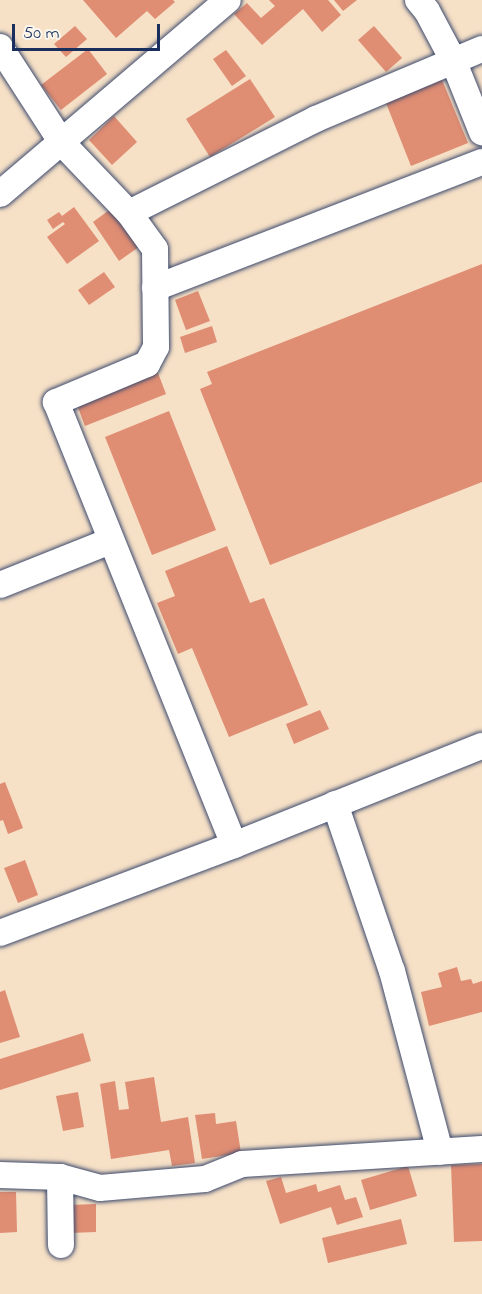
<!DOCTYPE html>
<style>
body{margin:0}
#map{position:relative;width:482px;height:1294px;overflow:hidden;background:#f6e0c6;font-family:"Indie Flower",sans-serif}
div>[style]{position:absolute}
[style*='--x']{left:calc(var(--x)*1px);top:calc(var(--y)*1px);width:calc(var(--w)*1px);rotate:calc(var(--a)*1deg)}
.building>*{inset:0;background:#df8d73}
.roads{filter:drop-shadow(0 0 2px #3c4a6e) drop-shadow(0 0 2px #3c4a6e)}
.minor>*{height:26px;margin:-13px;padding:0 13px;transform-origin:13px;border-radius:13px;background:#fff}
span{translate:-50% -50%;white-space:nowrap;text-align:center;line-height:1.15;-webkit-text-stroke:4.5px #fbf7ec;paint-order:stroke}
.scale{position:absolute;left:12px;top:24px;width:148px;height:27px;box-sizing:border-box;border:3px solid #1b2f5e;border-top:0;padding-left:8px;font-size:18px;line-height:21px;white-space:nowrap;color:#1b2f5e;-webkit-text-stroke:4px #fbf7ec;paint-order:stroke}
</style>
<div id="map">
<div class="building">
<div style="clip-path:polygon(83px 0,173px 0,175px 2px,155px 19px,147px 11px,116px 38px)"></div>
<div style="clip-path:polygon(269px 0,328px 0,341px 15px,322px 32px,303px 9px,262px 45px,234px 14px,247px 3px,261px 18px,275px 6px)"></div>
<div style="clip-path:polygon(334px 0,357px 0,343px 11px)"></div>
<div style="clip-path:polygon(75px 26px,87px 39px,66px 57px,54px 44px)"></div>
<div style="clip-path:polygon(374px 26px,402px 58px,386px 72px,358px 40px)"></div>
<div style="clip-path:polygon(88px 49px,107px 74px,61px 110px,41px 85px)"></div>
<div style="clip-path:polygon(226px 50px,246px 76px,232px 86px,213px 59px)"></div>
<div style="clip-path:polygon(440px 75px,468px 143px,411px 166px,384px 98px)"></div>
<div style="clip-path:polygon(250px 79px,275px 117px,210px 157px,186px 119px)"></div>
<div style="clip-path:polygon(114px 116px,137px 142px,112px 165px,89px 140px)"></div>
<div style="clip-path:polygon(74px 207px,99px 241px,67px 264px,47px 237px,65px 224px,63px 222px,53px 229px,47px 220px,59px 212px,62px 216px)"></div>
<div style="clip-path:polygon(112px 208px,143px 244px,119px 261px,93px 222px)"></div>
<div style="clip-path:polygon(482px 264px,482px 482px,270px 565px,200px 389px,212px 384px,207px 372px)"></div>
<div style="clip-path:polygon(104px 272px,115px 287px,89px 305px,78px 290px)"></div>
<div style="clip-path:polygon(198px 291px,210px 321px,186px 330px,175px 300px)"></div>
<div style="clip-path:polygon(212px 326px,217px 342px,185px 353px,180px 337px)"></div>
<div style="clip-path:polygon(158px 373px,166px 394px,85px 426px,77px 405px)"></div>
<div style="clip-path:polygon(169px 411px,216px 530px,152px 555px,105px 437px)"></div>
<div style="clip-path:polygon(227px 546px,250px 603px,264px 598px,308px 705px,229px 737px,192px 648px,178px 654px,157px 603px,175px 596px,165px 571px)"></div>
<div style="clip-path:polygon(320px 710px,329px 729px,294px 744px,286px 724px)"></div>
<div style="clip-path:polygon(5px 782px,23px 828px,8px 834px,3px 820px,0 821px,0 784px)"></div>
<div style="clip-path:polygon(25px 860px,38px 895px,18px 903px,4px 868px)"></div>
<div style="clip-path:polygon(457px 967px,461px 981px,471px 979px,473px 984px,482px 981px,482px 1012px,429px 1026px,421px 992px,442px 987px,438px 973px)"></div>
<div style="clip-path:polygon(5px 990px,20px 1037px,0 1043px,0 992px)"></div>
<div style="clip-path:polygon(83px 1033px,91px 1061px,0 1090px,0 1059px)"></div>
<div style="clip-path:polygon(154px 1077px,161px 1122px,188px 1117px,195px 1163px,172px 1166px,169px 1150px,111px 1159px,100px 1084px,115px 1081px,119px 1110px,129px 1109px,125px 1082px)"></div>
<div style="clip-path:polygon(78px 1092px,84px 1127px,63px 1131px,56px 1096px)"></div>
<div style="clip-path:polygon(215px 1113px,216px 1124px,236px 1121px,241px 1153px,202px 1159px,195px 1115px)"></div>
<div style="clip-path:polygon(482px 1164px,482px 1241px,454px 1242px,451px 1165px)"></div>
<div style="clip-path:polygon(408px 1166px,417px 1196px,370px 1210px,361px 1180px)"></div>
<div style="clip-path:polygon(281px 1177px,286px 1193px,316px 1184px,318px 1192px,340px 1185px,345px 1200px,356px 1197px,363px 1217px,337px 1225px,331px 1207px,280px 1224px,266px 1181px)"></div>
<div style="clip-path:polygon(0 1192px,16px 1192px,17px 1232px,0 1233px)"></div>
<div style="clip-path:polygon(96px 1204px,96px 1232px,69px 1233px,69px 1205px)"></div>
<div style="clip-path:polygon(401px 1219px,407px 1244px,328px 1263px,322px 1238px)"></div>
</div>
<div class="roads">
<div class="minor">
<div style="--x:418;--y:0;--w:14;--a:51"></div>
<div style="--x:427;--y:11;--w:55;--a:62"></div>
<div style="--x:453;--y:60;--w:78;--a:68.1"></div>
<div style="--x:0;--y:47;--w:114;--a:57.1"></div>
<div style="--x:62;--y:143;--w:97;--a:46.3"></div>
<div style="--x:129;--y:213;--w:44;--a:54.2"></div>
<div style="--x:155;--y:249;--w:98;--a:89.4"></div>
<div style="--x:156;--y:347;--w:19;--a:118"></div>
<div style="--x:147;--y:364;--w:99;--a:157.3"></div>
<div style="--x:56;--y:402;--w:477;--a:68.1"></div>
<div style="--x:0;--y:194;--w:299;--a:-40.4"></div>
<div style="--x:129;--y:213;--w:209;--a:-26.7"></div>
<div style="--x:316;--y:119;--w:180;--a:-22.9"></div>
<div style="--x:155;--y:288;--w:350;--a:-21.1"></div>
<div style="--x:0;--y:585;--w:118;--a:-21.8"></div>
<div style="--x:335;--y:804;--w:176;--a:71.2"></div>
<div style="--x:392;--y:971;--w:187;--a:75.1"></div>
<div style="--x:0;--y:933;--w:250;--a:-20.6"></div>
<div style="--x:234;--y:845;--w:267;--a:-21.8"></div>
<div style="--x:0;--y:1175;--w:60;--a:1.9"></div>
<div style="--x:60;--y:1177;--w:41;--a:15.4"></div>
<div style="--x:100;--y:1188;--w:105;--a:-4.9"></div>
<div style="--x:205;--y:1179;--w:40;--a:-22"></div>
<div style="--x:242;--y:1164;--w:240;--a:-3.6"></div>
<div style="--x:60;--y:1177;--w:68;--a:89.2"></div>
</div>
</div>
<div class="scale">50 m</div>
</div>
